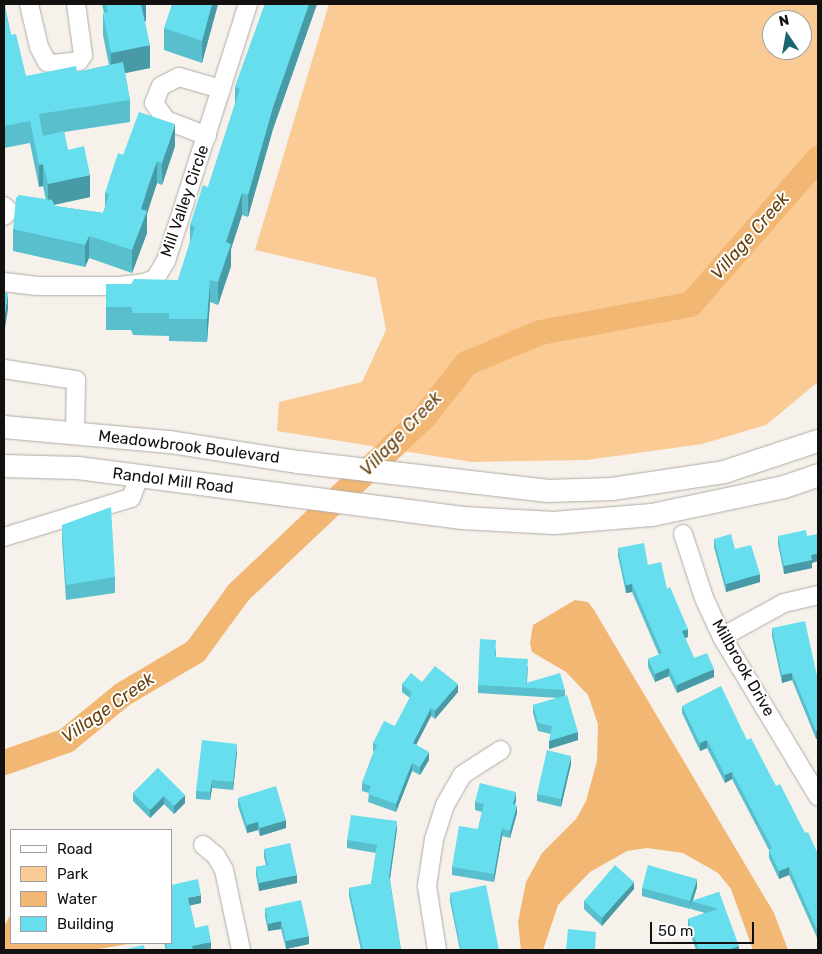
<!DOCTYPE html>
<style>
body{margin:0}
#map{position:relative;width:822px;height:954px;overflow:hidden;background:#f6f1eb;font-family:Rubik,sans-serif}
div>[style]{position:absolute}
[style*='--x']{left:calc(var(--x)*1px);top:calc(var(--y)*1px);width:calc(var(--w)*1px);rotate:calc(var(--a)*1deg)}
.green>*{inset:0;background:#fbcb95}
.water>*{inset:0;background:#f1b773}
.river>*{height:25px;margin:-12.5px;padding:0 12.5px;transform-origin:12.5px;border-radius:12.5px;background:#f1b773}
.roads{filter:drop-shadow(0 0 1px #b0aba6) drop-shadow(0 0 1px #b0aba6)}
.minor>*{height:18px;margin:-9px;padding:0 9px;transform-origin:9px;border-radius:9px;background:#fff}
.major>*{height:22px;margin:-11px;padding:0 11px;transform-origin:11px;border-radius:11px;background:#fff}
.wall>*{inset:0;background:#59bfcc}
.shaded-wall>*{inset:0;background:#489ba6}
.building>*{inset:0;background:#67deed}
span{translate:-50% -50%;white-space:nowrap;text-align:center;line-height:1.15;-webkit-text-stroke:4px #fff;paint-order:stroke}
.street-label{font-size:16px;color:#13110f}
.water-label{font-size:18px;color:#69430e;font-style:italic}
.frame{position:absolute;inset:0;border:5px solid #13110f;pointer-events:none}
.legend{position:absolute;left:10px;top:829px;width:162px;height:115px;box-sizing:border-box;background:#fff;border:1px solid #a1a09f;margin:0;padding:6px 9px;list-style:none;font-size:15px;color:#13110f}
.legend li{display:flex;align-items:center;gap:10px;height:25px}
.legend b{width:25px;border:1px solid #a1a09f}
.north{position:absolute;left:762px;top:10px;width:50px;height:50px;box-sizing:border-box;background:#fff;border:1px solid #a1a09f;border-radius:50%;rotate:348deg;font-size:14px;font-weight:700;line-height:20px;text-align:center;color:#13110f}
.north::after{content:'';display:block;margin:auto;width:18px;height:22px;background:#1a666f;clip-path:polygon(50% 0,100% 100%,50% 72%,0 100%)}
.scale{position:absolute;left:650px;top:922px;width:104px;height:22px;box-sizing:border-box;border:2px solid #13110f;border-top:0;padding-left:6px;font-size:15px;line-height:18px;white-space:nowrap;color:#13110f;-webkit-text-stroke:4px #fff;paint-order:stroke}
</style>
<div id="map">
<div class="green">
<div style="clip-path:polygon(evenodd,329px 4px,818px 4px,818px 382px,766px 425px,702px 444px,587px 460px,472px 462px,277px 431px,279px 402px,362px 382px,386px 330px,376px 278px,255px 250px,329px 4px,772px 20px,802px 20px,802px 50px,772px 50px,772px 20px)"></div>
</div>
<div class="water">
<div style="clip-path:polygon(575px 600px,588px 602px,594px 610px,774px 913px,788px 950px,753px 950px,731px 889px,718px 873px,683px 853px,647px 848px,627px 851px,590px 872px,558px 905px,543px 950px,521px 950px,518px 922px,526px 882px,542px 853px,576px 819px,586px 801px,597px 761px,598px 724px,588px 695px,566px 672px,532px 652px,530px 643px,533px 625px)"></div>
<div style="clip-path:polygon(11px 914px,11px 943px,135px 943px,92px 950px,4px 950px,4px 926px)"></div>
</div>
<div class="river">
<div style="--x:4;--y:762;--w:66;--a:-19.5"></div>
<div style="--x:66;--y:740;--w:72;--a:-39.4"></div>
<div style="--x:122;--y:694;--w:85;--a:-30.5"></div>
<div style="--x:195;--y:651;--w:73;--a:-53.9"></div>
<div style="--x:238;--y:592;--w:256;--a:-43.4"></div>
<div style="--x:424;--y:416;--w:68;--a:-51.6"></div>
<div style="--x:466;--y:363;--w:80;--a:-22.7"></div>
<div style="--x:540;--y:332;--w:153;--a:-10.6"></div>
<div style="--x:690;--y:304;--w:194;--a:-48.8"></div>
</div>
<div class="roads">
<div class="minor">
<div style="--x:29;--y:4;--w:44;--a:76.9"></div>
<div style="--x:39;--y:47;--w:17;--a:62"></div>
<div style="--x:47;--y:62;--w:7;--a:16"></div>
<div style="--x:54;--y:64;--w:25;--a:-7"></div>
<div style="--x:79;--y:61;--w:7;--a:-56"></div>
<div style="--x:83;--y:55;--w:51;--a:-97.8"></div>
<div style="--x:207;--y:136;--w:44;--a:-158.7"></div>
<div style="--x:166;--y:120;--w:21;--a:-125"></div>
<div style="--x:154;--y:103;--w:18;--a:-68"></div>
<div style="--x:161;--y:86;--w:20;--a:-27"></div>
<div style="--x:179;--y:77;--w:44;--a:15.9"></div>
<div style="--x:4;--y:206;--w:7;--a:45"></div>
<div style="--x:9;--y:211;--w:7;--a:135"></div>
<div style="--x:4;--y:282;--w:33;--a:7"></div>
<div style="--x:37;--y:286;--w:83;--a:0"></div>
<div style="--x:120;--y:286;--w:24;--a:-7"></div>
<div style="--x:144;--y:283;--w:12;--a:-20"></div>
<div style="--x:155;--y:279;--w:21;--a:-59"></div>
<div style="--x:166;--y:261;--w:270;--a:-72.3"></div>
<div style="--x:4;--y:369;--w:73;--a:8.7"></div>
<div style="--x:76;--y:380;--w:53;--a:91.1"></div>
<div style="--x:683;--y:534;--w:67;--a:71.8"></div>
<div style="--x:704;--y:598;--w:43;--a:65.2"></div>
<div style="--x:722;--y:637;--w:186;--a:58.9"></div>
<div style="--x:4;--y:537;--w:133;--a:-17.1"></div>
<div style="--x:131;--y:498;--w:22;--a:-69"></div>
<div style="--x:722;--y:637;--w:71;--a:-28.7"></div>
<div style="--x:784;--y:603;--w:35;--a:-13"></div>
<div style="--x:203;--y:845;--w:17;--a:40"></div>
<div style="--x:216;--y:856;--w:16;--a:60"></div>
<div style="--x:224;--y:870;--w:82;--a:78"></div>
<div style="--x:437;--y:950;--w:65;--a:-98.9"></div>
<div style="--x:427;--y:886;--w:48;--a:-81.5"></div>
<div style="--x:434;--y:839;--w:36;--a:-72"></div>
<div style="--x:445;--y:805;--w:34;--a:-60"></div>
<div style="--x:462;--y:775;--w:46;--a:-32.7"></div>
</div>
<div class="major">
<div style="--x:4;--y:427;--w:167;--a:5.2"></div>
<div style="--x:170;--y:442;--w:130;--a:8.9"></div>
<div style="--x:298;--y:462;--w:252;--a:6.6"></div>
<div style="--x:548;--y:491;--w:64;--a:-1.8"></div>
<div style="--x:612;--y:489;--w:113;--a:-8.6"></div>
<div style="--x:724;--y:472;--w:99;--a:-18.3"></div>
<div style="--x:4;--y:466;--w:74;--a:1.5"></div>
<div style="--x:78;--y:468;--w:388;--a:7.4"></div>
<div style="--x:463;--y:518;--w:91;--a:3.1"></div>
<div style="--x:554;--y:523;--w:98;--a:-4.7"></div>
<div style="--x:652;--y:515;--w:135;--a:-12"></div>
<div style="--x:784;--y:487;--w:36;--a:-19"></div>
</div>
</div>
<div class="wall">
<div style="clip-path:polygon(4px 4px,6px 4px,6px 6px,5px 6px,11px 35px,26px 76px,77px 72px,109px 65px,103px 35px,103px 13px,104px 13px,102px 4px,146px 4px,146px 21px,145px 22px,150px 68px,125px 73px,130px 100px,130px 122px,64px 132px,68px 150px,90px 197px,54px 205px,55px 206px,103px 213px,105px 207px,105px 193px,123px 155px,175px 146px,162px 185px,157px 183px,148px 209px,147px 214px,147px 233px,132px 273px,89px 258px,85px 267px,13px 251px,13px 229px,46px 200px,43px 186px,39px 187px,30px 143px,4px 148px)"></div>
<div style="clip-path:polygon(218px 4px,202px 63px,164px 50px,164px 28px)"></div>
<div style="clip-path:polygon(265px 4px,317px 4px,273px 129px,248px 217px,242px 215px,231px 249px,231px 266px,218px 305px,210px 302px,207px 342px,169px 341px,169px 336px,133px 335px,131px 330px,106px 330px,106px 284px,131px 284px,178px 280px,190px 242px,190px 225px,208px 187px,235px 104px,235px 87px)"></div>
<div style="clip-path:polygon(62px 525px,115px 577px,115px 593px,66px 600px,62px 540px)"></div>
<div style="clip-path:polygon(778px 536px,812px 563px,812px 568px,784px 574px,778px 544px)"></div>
<div style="clip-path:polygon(714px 539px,735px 549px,760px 582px,726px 592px,714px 547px)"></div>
<div style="clip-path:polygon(618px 548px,648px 565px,667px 589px,688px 637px,685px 638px,694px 658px,714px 677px,677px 693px,669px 676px,655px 682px,648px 667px,648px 659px,659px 655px,632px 592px,626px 593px,618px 556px)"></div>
<div style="clip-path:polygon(772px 628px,817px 676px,816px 739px,792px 680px,782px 683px,772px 636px)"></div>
<div style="clip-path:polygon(496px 648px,496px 657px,528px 667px,527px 683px,565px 690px,565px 695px,578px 740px,549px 749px,551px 734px,538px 731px,533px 713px,533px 705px,558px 698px,478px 693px,478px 685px)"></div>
<div style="clip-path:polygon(422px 682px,458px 692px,435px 719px,431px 716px,416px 745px,429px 760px,420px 775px,412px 771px,396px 812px,368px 802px,369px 793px,362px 791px,362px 783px,374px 751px,373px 751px,373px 743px,395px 726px,410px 698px,402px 692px,402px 684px)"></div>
<div style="clip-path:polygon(682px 706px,747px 740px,818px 854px,818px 940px,789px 875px,779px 879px,769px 858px,769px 850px,732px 779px,725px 783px,707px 748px,700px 751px,682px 713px)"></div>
<div style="clip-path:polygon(237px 752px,233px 790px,212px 788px,210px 800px,196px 799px,196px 791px)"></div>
<div style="clip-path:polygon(571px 764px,561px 807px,537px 801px,537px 794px)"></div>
<div style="clip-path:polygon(158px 768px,185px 803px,174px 814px,164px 804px,150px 818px,133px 801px,133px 793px)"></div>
<div style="clip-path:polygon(238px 798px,286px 828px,260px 836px,258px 830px,247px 833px,238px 806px)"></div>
<div style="clip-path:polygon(516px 800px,515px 804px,517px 813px,510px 838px,502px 836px,494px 882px,452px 875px,452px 867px,478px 829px,482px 812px,475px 810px,475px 802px)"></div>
<div style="clip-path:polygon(397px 829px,390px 880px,401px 950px,361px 950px,349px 896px,349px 888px,371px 884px,376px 853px,347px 848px,347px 840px)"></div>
<div style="clip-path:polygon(264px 849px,297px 883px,259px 891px,256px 875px,256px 867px,266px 865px,264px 857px)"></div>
<div style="clip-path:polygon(171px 885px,201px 903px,190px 905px,195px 928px,211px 950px,166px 950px,164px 943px,171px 943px)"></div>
<div style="clip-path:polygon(697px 887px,693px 901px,719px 892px,739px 950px,696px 950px,688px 927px,688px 919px,705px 913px,691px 909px,691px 907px,690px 909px,642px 896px,642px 888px)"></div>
<div style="clip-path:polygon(634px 889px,602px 926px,584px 909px,584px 901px)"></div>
<div style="clip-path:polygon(450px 893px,499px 950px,460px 950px,450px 901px)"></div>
<div style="clip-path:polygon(265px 908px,309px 944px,286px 949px,281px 929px,268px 931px,265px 916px)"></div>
</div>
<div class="shaded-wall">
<div style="clip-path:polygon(140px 4px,146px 4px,146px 21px,140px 23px)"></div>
<div style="clip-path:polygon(212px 4px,218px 4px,202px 63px,202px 41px)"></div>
<div style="clip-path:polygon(309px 4px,317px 4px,273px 129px,248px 217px,248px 195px,273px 107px)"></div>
<div style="clip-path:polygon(150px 45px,150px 68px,111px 76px,111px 53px)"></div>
<div style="clip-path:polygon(175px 124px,175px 146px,162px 185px,162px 163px)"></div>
<div style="clip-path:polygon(157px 161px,157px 183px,147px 214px,147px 233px,132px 273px,132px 250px,141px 209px)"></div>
<div style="clip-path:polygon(43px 164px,43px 186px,39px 187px,39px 165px)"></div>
<div style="clip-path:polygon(90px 175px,90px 197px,48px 206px,48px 184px)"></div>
<div style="clip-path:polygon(242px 193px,242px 215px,231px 249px,231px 266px,218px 305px,218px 282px,226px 242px)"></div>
<div style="clip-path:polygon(89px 236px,89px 258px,85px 267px,85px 245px)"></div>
<div style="clip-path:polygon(210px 280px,210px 302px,207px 342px,207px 319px)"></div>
<div style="clip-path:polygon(8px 293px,8px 309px,4px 334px,4px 319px)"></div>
<div style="clip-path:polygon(818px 553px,818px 561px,812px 563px,812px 568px,784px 574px,784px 566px,811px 555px)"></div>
<div style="clip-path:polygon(760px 574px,760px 582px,726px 592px,726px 584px)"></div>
<div style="clip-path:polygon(632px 584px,632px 592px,626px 593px,626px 585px)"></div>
<div style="clip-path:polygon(688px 629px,688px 637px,682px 639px,682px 631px)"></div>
<div style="clip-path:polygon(669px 668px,669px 676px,655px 682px,655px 674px)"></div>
<div style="clip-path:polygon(714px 669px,714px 677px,677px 693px,677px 685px)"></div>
<div style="clip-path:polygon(792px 673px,792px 680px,782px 683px,782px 675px)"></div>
<div style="clip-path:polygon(458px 684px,458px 692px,435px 719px,435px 711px)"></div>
<div style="clip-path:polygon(431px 708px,431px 716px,413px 751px,413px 743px)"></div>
<div style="clip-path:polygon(818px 730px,818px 738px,816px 739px,816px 731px)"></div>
<div style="clip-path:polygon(578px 732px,578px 740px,549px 749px,549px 741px)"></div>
<div style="clip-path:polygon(707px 740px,707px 748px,700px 751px,700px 743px)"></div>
<div style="clip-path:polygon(237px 744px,237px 752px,233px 790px,233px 782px)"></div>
<div style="clip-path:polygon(429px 752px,429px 760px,420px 775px,420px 767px)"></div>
<div style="clip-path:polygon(571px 756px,571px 764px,561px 807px,561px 799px)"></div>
<div style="clip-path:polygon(412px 763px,412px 771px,396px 812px,396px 804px)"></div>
<div style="clip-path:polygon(732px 772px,732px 779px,725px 783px,725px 775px)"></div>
<div style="clip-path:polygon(212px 780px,212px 788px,210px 800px,210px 792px)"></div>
<div style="clip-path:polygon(516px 792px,516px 800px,513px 811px,513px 804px)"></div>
<div style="clip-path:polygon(185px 795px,185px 803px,174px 814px,174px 806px)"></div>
<div style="clip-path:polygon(164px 796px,164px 804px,150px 818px,150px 810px)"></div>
<div style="clip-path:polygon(517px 805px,517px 813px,510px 838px,510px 831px)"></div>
<div style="clip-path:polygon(286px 820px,286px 828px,260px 836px,260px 828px)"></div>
<div style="clip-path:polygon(397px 821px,397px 829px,389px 884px,389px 876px)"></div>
<div style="clip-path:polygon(258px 822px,258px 830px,247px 833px,247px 825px)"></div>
<div style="clip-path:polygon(502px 828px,502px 836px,494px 882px,494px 874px)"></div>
<div style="clip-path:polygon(789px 867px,789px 875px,779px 879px,779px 871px)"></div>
<div style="clip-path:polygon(297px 875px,297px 883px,259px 891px,259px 883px)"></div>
<div style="clip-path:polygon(697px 879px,697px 887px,692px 902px,691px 901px,690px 909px,690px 901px)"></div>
<div style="clip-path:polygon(634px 882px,634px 889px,602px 926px,602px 918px)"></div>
<div style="clip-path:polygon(201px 895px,201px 903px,188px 906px,188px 898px)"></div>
<div style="clip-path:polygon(281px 921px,281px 929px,268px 931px,268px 924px)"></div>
<div style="clip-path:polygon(309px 936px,309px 944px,286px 949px,286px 941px)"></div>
<div style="clip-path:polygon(211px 942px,211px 950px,192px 950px,192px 946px)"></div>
<div style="clip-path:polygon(739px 946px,739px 950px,727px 950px)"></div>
</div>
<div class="building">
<div style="clip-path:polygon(4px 4px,11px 35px,16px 34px,26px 76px,76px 66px,77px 72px,123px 62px,130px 100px,39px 114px,43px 136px,64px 131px,68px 150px,84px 146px,90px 175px,48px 184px,43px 164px,39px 165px,30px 121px,4px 126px)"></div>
<div style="clip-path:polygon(106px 4px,141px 4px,150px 45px,111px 53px,103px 13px,108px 12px)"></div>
<div style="clip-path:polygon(172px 4px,212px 4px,202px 41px,164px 28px)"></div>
<div style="clip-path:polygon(265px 4px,309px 4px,273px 107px,248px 195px,242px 193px,226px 242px,231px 244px,218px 282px,210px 280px,207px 319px,169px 319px,169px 313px,133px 313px,131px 307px,106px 307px,106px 284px,131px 284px,134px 279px,178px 280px,195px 227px,190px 225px,203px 185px,208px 187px,240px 89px,235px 87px)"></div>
<div style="clip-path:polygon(139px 112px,175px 124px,162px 163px,157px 161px,148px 186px,141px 209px,147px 211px,132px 250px,89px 236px,85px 245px,13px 229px,16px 198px,19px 195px,52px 200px,55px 206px,103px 213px,109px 194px,105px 193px,118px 153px,123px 155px)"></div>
<div style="clip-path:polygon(4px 293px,8px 293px,4px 319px)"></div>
<div style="clip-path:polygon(111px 507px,115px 577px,66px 585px,62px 525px)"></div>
<div style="clip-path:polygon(806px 530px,807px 536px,818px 534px,818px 553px,811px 555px,812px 560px,784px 566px,778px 536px)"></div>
<div style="clip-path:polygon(731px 534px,735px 549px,751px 545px,760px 574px,726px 584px,714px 539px)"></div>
<div style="clip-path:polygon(644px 543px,648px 565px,661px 562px,667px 589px,670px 587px,688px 629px,682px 631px,694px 658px,707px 653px,714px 669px,677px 685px,669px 668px,655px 674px,648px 659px,662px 653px,632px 584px,626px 585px,618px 548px)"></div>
<div style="clip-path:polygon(805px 621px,817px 676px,818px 676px,818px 730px,816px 731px,792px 673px,782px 675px,772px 628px)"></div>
<div style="clip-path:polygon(480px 639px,496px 640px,495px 657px,528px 659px,526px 683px,560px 673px,565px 690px,478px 685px)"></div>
<div style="clip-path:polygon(435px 666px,458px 684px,435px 711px,431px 708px,413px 743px,429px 752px,420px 767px,412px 763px,396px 804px,368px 794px,371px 786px,362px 783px,377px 745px,373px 743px,384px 721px,395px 726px,412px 693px,402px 684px,411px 673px,422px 682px)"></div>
<div style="clip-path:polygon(721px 686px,747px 740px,751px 738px,776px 786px,780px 784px,805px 833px,808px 832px,818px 854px,818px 932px,789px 867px,779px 871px,769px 850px,772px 848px,732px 772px,725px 775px,707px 740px,700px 743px,682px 706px)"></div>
<div style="clip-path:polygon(567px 695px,578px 732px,549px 741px,552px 726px,538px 723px,533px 705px)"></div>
<div style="clip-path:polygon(202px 740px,237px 744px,233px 782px,212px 780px,210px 792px,196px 791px)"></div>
<div style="clip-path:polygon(547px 750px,571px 756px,561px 799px,537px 794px)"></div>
<div style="clip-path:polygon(158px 768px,185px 795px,174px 806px,164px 796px,150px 810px,133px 793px)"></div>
<div style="clip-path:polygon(480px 783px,516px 792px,513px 804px,517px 805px,510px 831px,502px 828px,494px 874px,452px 867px,459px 826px,478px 829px,484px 804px,475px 802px)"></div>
<div style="clip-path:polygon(276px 786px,286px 820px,260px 828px,258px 822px,247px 825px,238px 798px)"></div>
<div style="clip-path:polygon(351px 815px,397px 821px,389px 876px,401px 950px,363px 950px,349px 888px,371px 884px,377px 845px,347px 840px)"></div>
<div style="clip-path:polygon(290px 843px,297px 875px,259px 883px,256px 867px,268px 865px,264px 849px)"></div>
<div style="clip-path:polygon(615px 865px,634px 882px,602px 918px,584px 901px)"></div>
<div style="clip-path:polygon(648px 865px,697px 879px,690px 901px,642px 888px)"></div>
<div style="clip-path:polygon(198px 879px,201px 895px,188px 898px,195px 928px,208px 925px,211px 942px,192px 946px,193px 950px,167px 950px,166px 943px,171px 943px,171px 885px)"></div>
<div style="clip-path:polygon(486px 885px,499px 950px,461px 950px,450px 893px)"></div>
<div style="clip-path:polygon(719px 892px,739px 946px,727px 950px,699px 950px,688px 919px,718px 909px,691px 901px)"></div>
<div style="clip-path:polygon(301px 900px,309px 936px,286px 941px,281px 921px,268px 924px,265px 908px)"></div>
<div style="clip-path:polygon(568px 929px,596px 932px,595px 950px,566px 950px)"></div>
<div style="clip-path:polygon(144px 945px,145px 950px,122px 950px)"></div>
</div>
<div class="street-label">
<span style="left:185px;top:201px;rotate:-71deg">Mill Valley Circle</span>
<span style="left:189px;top:447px;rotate:7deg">Meadowbrook Boulevard</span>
<span style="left:173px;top:481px;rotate:7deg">Randol Mill Road</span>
<span style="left:743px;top:668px;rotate:60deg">Millbrook Drive</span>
</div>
<div class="water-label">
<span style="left:750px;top:236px;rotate:-49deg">Village Creek</span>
<span style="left:401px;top:434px;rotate:-46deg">Village Creek</span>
<span style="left:108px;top:708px;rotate:-35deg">Village Creek</span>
</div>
<div class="frame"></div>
<ul class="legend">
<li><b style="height:6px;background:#fff"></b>Road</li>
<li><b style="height:14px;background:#fbcb95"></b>Park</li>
<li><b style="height:14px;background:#f1b773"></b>Water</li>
<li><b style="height:14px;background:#67deed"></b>Building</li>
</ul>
<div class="north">N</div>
<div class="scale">50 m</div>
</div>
